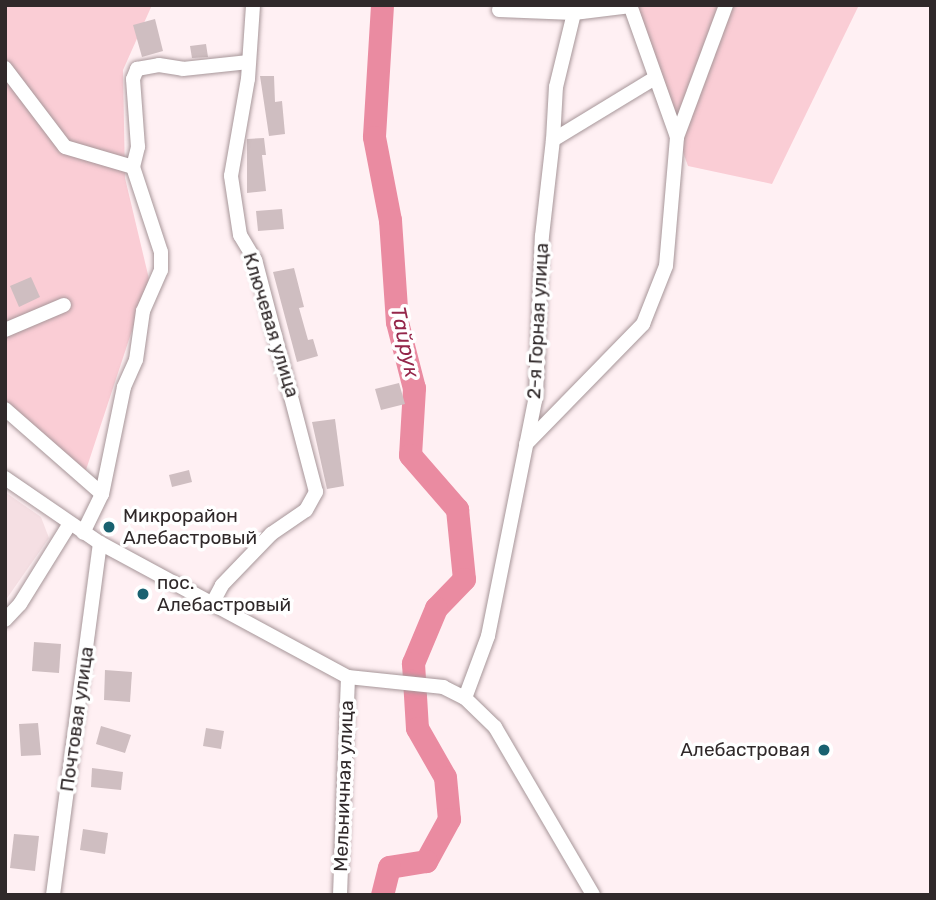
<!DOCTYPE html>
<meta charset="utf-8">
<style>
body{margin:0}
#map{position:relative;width:936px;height:900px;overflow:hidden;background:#fff0f3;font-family:Rubik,sans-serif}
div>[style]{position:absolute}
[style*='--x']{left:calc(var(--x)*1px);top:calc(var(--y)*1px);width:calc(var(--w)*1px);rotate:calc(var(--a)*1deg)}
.built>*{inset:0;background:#f5dfe3}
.green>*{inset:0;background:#facdd5}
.river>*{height:23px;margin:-11.5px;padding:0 11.5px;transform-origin:11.5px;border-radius:11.5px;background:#ea8ba1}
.building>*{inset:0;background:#cfbec1}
.roads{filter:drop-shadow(0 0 2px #a79699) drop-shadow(0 0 2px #a79699)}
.minor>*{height:14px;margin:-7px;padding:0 7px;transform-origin:7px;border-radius:7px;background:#fff}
.dots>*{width:19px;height:19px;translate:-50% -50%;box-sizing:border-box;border:4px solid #fff;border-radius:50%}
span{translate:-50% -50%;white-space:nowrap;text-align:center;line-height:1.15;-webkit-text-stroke:7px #fff;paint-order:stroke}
.street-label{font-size:19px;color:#30292a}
.poi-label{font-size:19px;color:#30292a}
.left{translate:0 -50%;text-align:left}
.right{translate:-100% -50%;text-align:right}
.water-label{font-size:21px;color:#94264a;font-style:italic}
.frame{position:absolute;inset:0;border:7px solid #30292a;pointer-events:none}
</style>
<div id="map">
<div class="built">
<div style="clip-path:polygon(5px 492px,41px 517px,49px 538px,5px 601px)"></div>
</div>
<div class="green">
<div style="clip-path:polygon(5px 5px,152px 5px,123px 70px,125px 178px,149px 279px,82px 482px,5px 410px)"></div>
<div style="clip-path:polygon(630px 5px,859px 5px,772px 184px,688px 166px)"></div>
</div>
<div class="river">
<div style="--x:382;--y:5;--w:132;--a:93.5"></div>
<div style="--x:374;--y:137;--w:85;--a:79.1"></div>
<div style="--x:390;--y:220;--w:102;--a:86.1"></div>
<div style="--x:397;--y:322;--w:68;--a:75.6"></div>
<div style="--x:414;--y:388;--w:67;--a:93.4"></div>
<div style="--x:410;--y:455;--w:72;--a:49"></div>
<div style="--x:457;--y:509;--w:70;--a:84.3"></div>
<div style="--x:464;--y:579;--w:40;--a:134"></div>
<div style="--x:436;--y:608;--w:60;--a:112.7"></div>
<div style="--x:413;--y:663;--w:65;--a:86.5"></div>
<div style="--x:417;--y:728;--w:56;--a:60.3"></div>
<div style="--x:445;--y:777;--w:42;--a:84.6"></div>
<div style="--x:449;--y:819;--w:48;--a:118.7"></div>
<div style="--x:426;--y:861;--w:37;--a:171"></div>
<div style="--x:389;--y:867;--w:29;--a:104"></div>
</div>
<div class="building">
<div style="clip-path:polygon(155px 19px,163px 51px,142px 57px,133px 25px)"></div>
<div style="clip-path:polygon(206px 44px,208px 57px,192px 58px,190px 46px)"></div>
<div style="clip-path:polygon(260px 76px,274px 76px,275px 102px,282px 101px,285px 134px,269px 136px)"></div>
<div style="clip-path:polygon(264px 138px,266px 155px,262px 155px,266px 191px,247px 193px,247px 139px)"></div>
<div style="clip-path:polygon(282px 209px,284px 229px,258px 231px,256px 211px)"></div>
<div style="clip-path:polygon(294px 268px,304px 307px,299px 308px,308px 340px,313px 339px,318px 356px,297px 362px,273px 272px)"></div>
<div style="clip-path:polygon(31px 277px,40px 297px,19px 307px,10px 286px)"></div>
<div style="clip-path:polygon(399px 383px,405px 404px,381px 410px,375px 389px)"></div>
<div style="clip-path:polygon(335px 419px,344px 486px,327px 489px,312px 422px)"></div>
<div style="clip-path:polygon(189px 470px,192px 482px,172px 487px,169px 475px)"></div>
<div style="clip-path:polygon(34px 642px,61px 644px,59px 673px,32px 671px)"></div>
<div style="clip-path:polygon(105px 670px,132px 672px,130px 702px,104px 700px)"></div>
<div style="clip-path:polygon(38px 723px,41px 755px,21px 756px,19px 724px)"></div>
<div style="clip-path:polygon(101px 726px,131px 735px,125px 753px,96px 744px)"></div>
<div style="clip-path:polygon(206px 728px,224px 731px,221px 749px,203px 746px)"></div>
<div style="clip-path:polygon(92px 768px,123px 772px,121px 790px,91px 787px)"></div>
<div style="clip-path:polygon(83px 829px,108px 833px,105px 854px,80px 850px)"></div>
<div style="clip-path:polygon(14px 834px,39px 836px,35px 871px,10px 868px)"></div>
</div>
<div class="roads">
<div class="minor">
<div style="--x:499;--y:10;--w:75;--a:2.3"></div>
<div style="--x:574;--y:13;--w:57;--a:-7"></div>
<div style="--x:5;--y:68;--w:99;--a:52.8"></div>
<div style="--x:65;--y:147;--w:71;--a:16.4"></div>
<div style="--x:133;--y:167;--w:89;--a:71.8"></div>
<div style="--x:161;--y:252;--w:18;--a:90"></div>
<div style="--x:161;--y:270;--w:45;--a:113.7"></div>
<div style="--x:143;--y:311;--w:49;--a:98.1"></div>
<div style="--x:136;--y:360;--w:30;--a:114"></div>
<div style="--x:124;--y:387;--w:109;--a:101.6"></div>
<div style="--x:102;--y:494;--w:43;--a:116"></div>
<div style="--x:677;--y:137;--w:141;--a:-69.6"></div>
<div style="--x:553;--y:140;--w:53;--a:-86.8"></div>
<div style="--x:556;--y:87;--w:76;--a:-76.3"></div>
<div style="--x:133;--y:167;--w:21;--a:-76"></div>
<div style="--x:138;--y:147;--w:68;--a:-94.2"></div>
<div style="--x:133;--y:79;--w:11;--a:-68"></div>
<div style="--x:137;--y:69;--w:22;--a:-10"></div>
<div style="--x:159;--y:65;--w:24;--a:9"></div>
<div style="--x:183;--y:69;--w:66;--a:-6.1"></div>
<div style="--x:5;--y:330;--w:64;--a:-23"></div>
<div style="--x:5;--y:409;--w:129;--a:41.2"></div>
<div style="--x:526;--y:444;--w:168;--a:-45.7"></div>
<div style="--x:643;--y:324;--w:62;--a:-68.4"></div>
<div style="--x:666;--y:266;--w:129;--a:-85.1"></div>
<div style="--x:677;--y:137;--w:140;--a:-109.6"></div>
<div style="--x:5;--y:478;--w:115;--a:34.4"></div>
<div style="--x:100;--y:543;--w:282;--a:28.4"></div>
<div style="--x:348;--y:677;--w:96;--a:6"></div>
<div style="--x:443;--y:687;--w:25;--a:27"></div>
<div style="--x:465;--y:698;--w:42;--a:44"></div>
<div style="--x:495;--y:727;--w:194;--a:59.7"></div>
<div style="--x:212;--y:604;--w:21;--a:-62"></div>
<div style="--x:222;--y:585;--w:71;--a:-46.1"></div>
<div style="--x:271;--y:534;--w:42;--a:-34.4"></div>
<div style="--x:306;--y:510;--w:21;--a:-61"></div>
<div style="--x:316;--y:492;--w:240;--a:-104.7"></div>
<div style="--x:255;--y:260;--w:29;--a:-121"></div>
<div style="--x:240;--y:235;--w:60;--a:-98.7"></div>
<div style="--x:231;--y:176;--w:98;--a:-80.1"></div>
<div style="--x:248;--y:79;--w:74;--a:-86.1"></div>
<div style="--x:5;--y:620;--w:22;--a:-47"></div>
<div style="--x:20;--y:604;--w:93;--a:-58.2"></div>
<div style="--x:465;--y:698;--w:66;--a:-69.6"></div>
<div style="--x:488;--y:636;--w:245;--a:-78.7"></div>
<div style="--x:536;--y:396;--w:160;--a:-87.9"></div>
<div style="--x:542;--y:236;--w:97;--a:-83.5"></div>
<div style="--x:553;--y:140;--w:119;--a:-31.3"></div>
<div style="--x:53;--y:895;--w:355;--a:-82.4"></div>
<div style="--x:340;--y:895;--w:218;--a:-87.9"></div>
</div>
</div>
<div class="dots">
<div style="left:109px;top:527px;background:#196170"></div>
<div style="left:143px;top:594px;background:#196170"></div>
<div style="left:824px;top:750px;background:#196170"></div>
</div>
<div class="street-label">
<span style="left:538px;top:321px;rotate:-87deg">2-я Горная улица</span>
<span style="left:271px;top:325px;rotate:73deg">Ключевая улица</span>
<span style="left:77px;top:719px;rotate:-82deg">Почтовая улица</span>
<span style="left:344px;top:786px;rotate:-88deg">Мельничная улица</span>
</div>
<div class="poi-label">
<span class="left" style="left:123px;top:527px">Микрорайон<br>Алебастровый</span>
<span class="left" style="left:157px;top:594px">пос.<br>Алебастровый</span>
<span class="right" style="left:810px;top:750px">Алебастровая</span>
</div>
<div class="water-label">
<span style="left:405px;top:342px;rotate:78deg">Тайрук</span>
</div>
<div class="frame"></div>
</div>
